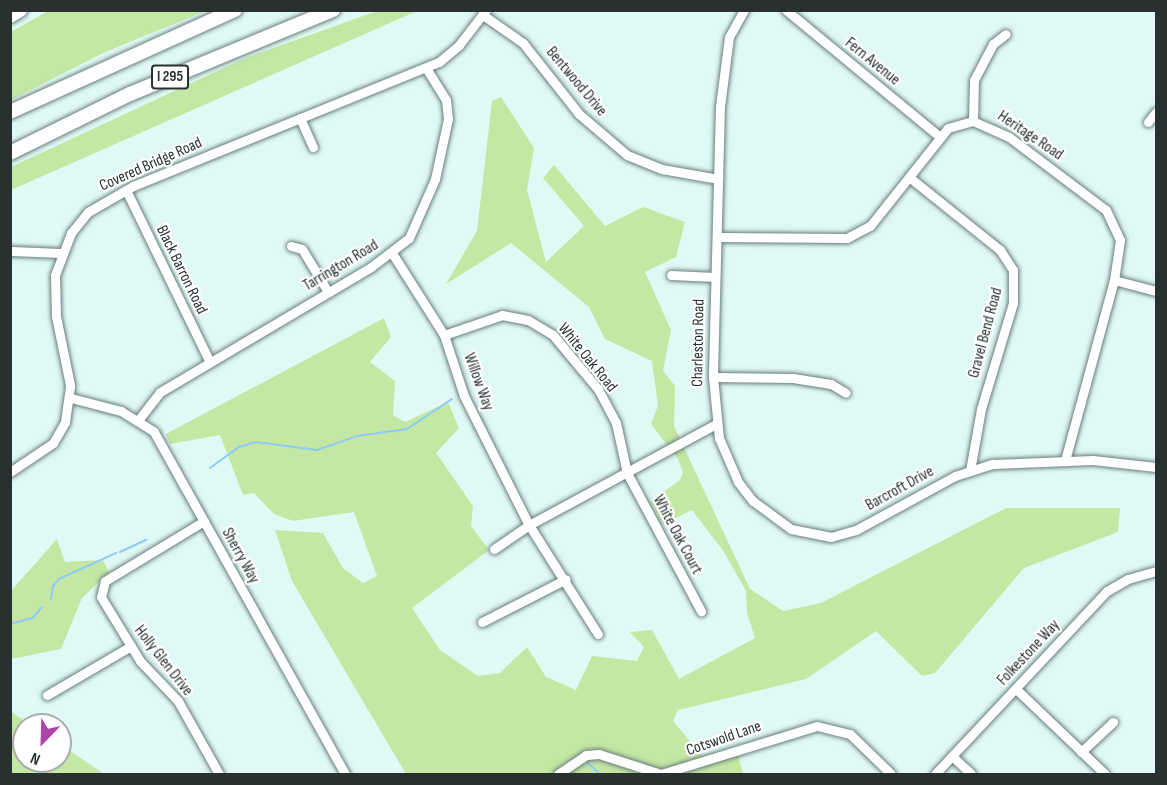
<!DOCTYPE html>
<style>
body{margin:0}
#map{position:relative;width:1167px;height:785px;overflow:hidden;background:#e0f9f5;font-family:"Sofia Sans Condensed",sans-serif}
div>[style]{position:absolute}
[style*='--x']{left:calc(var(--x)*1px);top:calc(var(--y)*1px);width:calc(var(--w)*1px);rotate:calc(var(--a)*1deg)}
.green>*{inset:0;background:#c4e7a4}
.stream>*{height:2px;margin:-1px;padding:0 1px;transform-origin:1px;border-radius:1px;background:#8fcafa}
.roads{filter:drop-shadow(0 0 2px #697e7c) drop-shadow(0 0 2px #697e7c)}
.minor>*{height:9px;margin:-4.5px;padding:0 4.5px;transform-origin:4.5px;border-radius:4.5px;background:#fff}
.highway>*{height:14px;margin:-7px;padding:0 7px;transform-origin:7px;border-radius:7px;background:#fff}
span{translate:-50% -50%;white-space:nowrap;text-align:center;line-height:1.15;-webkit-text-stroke:4.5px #fff;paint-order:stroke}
.shield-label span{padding:2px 4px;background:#fff;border:2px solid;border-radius:4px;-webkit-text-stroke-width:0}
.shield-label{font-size:15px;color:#283130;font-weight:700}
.street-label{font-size:16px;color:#283130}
.frame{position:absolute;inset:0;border:12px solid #283130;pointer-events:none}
.north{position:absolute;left:12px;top:713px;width:60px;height:60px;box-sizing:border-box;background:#fff;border:2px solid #a9adac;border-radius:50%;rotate:203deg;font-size:16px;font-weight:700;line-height:24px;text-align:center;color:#283130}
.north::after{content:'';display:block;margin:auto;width:21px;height:27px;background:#ab45a9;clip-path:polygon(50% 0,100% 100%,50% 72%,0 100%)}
</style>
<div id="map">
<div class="green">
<div style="clip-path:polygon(48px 11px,48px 10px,205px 11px,103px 53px,11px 100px,11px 32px)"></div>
<div style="clip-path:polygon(377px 11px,417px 11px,11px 190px,11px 167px,243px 59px)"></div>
<div style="clip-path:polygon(501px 97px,534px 148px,527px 190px,546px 262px,584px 226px,543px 178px,554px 165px,605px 226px,643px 207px,685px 222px,676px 257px,645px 272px,671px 330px,663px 371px,675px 386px,674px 426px,750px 589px,783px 611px,821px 603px,1006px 508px,1120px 508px,1118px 532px,1024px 568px,935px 673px,922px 676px,876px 631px,806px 679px,678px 710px,673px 721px,709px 764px,738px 755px,743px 774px,406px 774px,292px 581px,275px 530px,323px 533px,343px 568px,363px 583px,377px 576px,354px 512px,293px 521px,274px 514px,254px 493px,243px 495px,220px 435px,170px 444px,166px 434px,384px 318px,391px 337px,370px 362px,395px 381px,393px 415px,405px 422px,448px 402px,459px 428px,436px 453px,473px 506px,471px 526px,489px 550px,412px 608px,440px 650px,478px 676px,500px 673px,527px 647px,546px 677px,576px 690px,592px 656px,637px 661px,644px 647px,630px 632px,652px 630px,679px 679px,755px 638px,747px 613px,746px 591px,724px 552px,692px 510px,662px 525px,651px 501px,680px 480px,683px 473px,678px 459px,651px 424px,658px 406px,652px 361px,605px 339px,589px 307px,511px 243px,446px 284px,477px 231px,492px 101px)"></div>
<div style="clip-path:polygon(57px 539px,65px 562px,103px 560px,109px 572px,82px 598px,61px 649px,11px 659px,10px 592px)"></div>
<div style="clip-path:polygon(10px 711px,31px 725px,24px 725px,24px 761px,60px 761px,60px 744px,104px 774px,11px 774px)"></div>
</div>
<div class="stream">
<div style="--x:210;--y:468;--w:36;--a:-36"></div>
<div style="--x:239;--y:447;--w:18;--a:-16"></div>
<div style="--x:256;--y:442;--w:62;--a:7.5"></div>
<div style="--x:317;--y:450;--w:42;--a:-19.3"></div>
<div style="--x:357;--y:436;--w:50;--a:-8"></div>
<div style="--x:407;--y:429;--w:54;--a:-33.7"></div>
<div style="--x:120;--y:552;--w:29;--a:-25"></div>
<div style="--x:51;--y:599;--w:13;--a:-81"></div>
<div style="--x:53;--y:586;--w:9;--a:-49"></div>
<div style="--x:59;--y:579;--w:63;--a:-24.5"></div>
<div style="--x:10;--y:624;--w:24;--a:-15"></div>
<div style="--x:33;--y:618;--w:14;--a:-51"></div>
<div style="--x:586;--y:761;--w:19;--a:43"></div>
</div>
<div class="roads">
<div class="minor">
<div style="--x:744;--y:10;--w:31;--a:119"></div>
<div style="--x:729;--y:37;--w:70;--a:97.4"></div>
<div style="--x:720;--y:106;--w:271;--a:91.5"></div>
<div style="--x:713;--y:377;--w:61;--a:84.4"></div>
<div style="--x:719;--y:438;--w:48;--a:66.6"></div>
<div style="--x:738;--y:482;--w:24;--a:52"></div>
<div style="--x:753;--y:501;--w:47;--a:36.4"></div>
<div style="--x:791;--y:529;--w:41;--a:11.3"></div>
<div style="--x:831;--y:537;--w:26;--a:-16"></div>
<div style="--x:856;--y:530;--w:113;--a:-28.6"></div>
<div style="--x:955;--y:476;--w:40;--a:-18"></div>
<div style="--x:993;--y:464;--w:100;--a:-2.3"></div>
<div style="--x:1093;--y:460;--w:63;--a:6.3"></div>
<div style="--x:786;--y:10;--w:198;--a:39.5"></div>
<div style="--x:483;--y:15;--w:49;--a:35"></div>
<div style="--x:523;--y:43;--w:90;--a:51.7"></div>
<div style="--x:579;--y:114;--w:63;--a:40.5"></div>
<div style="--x:627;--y:155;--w:38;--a:22"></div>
<div style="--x:662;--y:169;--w:57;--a:10.1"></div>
<div style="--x:300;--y:118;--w:32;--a:66"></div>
<div style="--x:973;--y:121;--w:41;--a:-88.6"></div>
<div style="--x:974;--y:80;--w:41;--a:-62.2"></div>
<div style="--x:993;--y:44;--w:16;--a:-38"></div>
<div style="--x:1148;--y:122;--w:13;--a:-51"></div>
<div style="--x:909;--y:177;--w:117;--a:38.7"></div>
<div style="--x:1000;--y:250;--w:24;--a:57"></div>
<div style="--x:1013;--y:270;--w:33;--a:90"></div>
<div style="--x:1013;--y:303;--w:111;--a:106.8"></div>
<div style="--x:981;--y:409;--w:63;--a:100.1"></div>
<div style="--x:126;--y:190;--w:191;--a:64"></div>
<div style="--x:717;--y:237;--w:130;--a:0.4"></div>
<div style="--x:847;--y:238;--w:26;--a:-28"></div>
<div style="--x:870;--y:226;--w:125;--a:-51.5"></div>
<div style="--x:948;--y:128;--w:26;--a:-16"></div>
<div style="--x:973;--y:121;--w:39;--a:24"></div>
<div style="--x:1009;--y:137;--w:121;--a:37"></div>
<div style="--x:1106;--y:210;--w:33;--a:65"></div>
<div style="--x:1120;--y:240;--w:40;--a:98.5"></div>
<div style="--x:1114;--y:280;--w:187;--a:105.2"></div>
<div style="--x:291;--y:246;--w:11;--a:15"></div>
<div style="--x:302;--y:249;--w:50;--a:58.8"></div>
<div style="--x:10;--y:251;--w:52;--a:2.2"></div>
<div style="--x:392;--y:253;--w:97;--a:57.6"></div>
<div style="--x:444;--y:335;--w:64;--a:71.8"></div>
<div style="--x:464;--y:396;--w:144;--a:63.3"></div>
<div style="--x:529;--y:525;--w:129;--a:57.7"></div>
<div style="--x:671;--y:275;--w:44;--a:2.6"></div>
<div style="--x:1114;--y:280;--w:43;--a:14.7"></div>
<div style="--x:444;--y:335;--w:61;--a:-19"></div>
<div style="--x:502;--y:315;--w:26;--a:11"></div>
<div style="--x:528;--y:320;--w:29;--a:31"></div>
<div style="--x:553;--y:335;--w:70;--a:50.2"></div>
<div style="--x:598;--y:389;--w:38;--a:62"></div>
<div style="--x:616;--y:423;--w:51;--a:77.6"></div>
<div style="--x:627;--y:473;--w:157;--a:61.8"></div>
<div style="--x:713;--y:377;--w:80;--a:0.7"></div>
<div style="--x:793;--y:378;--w:38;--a:9"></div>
<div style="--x:831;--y:384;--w:17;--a:31"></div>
<div style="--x:71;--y:398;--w:52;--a:14.6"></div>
<div style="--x:121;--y:411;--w:39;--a:32"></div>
<div style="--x:154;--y:432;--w:392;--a:60.8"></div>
<div style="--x:139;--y:419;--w:34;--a:-52"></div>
<div style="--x:160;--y:392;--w:245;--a:-30.6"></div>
<div style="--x:371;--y:267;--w:48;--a:-37.3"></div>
<div style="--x:409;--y:238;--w:64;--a:-66.2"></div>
<div style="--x:435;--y:179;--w:61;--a:-77.8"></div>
<div style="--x:448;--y:119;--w:19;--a:-96"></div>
<div style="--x:446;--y:100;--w:36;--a:-122"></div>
<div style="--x:10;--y:472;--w:52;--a:-34"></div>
<div style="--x:53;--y:443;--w:24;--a:-60"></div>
<div style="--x:65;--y:422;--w:37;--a:-82"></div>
<div style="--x:70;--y:385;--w:70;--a:-101.5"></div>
<div style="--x:56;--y:316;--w:41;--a:-91.4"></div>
<div style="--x:55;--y:275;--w:45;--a:-69.1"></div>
<div style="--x:71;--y:233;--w:27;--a:-51"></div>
<div style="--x:88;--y:212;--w:52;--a:-30"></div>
<div style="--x:133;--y:186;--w:330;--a:-22.1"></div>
<div style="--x:439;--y:62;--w:26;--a:-40"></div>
<div style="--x:459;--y:45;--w:44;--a:-52.4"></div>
<div style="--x:204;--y:521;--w:116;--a:148.8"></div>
<div style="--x:105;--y:581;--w:16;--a:104"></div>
<div style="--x:101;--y:597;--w:75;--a:58.6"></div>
<div style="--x:140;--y:661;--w:55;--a:46.5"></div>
<div style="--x:178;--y:701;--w:84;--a:60.7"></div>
<div style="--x:494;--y:549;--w:42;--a:-34.4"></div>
<div style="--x:529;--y:525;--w:213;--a:-28.4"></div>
<div style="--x:482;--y:622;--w:94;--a:-27.1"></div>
<div style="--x:1016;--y:689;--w:123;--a:43.7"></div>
<div style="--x:47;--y:695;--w:97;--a:-30.3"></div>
<div style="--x:1081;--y:752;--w:44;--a:-43.2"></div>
<div style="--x:953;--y:757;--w:25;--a:43"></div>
<div style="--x:558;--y:774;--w:34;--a:-34"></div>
<div style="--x:586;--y:755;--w:13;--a:-4"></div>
<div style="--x:599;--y:754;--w:65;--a:17.9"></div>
<div style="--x:661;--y:774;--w:163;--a:-17.1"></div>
<div style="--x:817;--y:726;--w:34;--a:14"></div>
<div style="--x:850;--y:734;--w:57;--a:44.3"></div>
<div style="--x:935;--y:774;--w:251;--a:-46.8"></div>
<div style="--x:1107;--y:591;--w:24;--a:-30"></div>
<div style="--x:1128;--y:579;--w:29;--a:-16"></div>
</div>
<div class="highway">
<div style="--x:10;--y:16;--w:12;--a:-31"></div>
<div style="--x:10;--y:112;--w:247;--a:-24.4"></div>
<div style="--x:10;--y:153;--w:134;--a:-26.2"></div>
<div style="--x:130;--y:94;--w:220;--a:-22.5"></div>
</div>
</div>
<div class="shield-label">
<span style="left:170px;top:77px">I 295</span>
</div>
<div class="street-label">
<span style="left:872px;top:62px;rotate:39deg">Fern Avenue</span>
<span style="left:576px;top:82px;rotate:50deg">Bentwood Drive</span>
<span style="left:1030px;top:136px;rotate:34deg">Heritage Road</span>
<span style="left:151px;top:165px;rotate:-24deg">Covered Bridge Road</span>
<span style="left:341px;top:266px;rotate:-31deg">Tarrington Road</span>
<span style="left:181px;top:270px;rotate:64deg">Black Barron Road</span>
<span style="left:986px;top:333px;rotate:-75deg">Gravel Bend Road</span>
<span style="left:699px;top:343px;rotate:-89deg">Charleston Road</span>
<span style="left:587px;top:358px;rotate:51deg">White Oak Road</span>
<span style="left:478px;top:382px;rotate:70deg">Willow Way</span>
<span style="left:900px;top:489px;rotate:-29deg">Barcroft Drive</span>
<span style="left:677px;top:535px;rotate:62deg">White Oak Court</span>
<span style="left:240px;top:556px;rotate:61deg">Sherry Way</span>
<span style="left:1029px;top:653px;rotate:-47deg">Folkestone Way</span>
<span style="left:163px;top:661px;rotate:52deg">Holly Glen Drive</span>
<span style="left:724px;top:739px;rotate:-19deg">Cotswold Lane</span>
</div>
<div class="frame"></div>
<div class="north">N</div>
</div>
